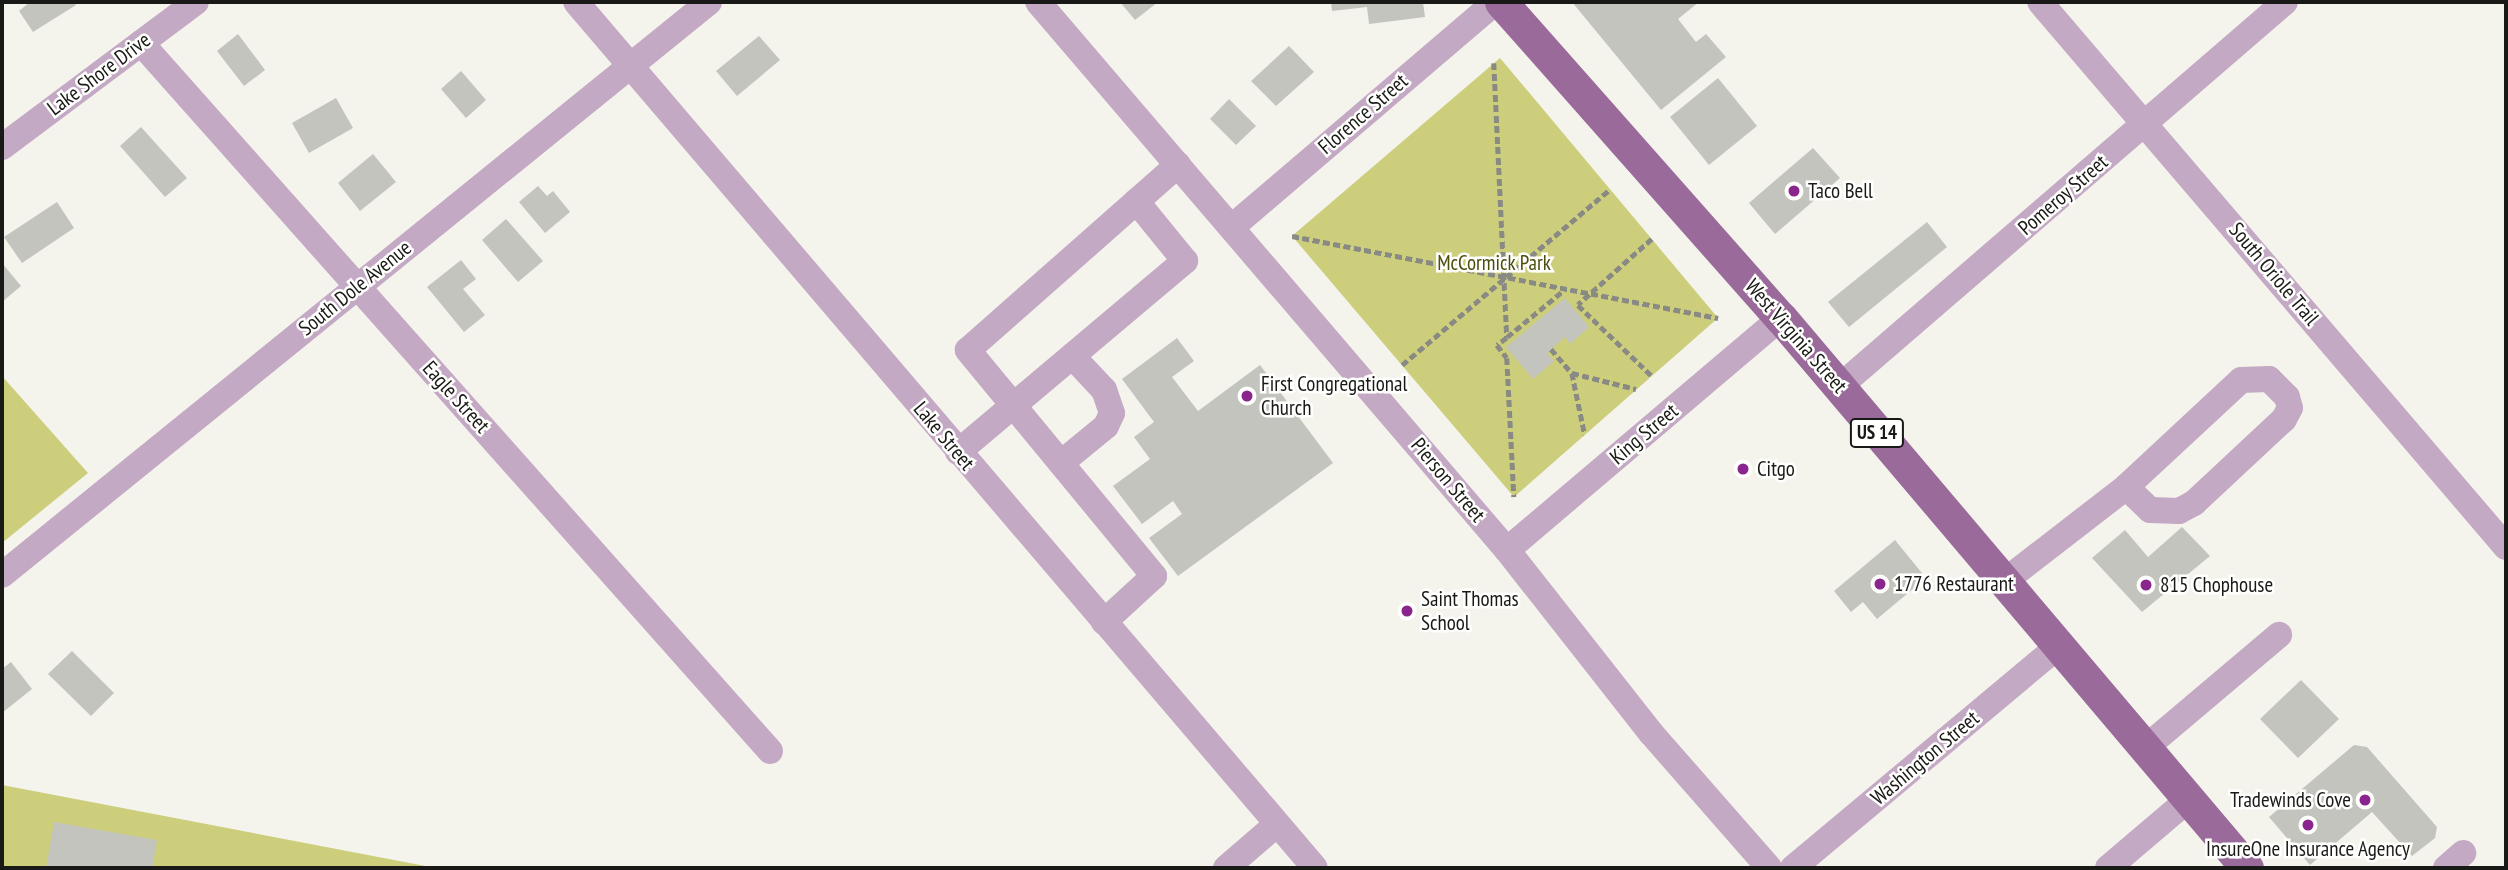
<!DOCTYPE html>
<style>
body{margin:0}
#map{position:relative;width:2508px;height:870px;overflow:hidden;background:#f4f4ed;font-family:"PT Sans Narrow",sans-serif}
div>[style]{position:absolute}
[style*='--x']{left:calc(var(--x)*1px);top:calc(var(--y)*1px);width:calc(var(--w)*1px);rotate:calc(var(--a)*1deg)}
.green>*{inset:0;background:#ccce7b}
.building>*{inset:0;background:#c3c4bd}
.path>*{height:4.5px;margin-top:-2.25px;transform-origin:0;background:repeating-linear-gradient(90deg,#8a8a85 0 7px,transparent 0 10.5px)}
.minor>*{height:26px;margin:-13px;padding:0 13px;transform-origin:13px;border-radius:13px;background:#c4a9c4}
.major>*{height:33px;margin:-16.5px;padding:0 16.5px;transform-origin:16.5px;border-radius:16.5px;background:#9a6a9b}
.dots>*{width:19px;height:19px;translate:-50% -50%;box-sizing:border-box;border:4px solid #fffffe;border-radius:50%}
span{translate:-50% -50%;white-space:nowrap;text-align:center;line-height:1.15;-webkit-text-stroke:5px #fffffe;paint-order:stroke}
.shield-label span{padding:2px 5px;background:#fffffe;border:2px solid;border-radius:5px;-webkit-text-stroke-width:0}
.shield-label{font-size:19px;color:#191a17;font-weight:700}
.street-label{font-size:21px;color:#191a17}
.poi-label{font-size:21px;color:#191a17}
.left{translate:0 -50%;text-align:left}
.right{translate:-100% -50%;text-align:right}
.park-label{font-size:21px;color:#4d4d0d}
.frame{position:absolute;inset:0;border:4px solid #191a17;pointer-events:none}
</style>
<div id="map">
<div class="green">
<div style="clip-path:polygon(1500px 58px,1718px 318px,1514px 497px,1292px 236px)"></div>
<div style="clip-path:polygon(2px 376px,88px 473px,2px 543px)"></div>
<div style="clip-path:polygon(2px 785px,436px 868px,2px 868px)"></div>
</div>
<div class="building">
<div style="clip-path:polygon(30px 2px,74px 2px,76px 5px,33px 32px,19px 11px)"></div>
<div style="clip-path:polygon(1120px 2px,1158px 2px,1135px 20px)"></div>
<div style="clip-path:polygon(1331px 2px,1423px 2px,1425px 17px,1369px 24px,1367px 7px,1332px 11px)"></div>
<div style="clip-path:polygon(1572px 2px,1699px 2px,1678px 19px,1696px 42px,1706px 34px,1726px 57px,1661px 110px)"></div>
<div style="clip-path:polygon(238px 34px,265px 70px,244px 86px,217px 51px)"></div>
<div style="clip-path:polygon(759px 36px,780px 60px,737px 96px,716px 71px)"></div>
<div style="clip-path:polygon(1289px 46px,1314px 72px,1276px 106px,1251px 81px)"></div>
<div style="clip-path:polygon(461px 71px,486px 100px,466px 118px,441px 89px)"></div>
<div style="clip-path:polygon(1718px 78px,1757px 126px,1709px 165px,1670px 117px)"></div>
<div style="clip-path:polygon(336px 98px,353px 128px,309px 153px,292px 123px)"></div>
<div style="clip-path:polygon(1229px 99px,1256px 126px,1236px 145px,1210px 119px)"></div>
<div style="clip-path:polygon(141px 127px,187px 178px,165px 197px,120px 146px)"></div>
<div style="clip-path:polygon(1813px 148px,1840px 178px,1775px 234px,1749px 203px)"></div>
<div style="clip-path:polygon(373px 154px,396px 182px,360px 211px,338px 183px)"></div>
<div style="clip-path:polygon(538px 186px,547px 196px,553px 191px,570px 212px,545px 233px,519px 202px)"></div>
<div style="clip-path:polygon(57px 202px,74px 228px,22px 263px,4px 237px)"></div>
<div style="clip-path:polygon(506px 219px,543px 261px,518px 282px,482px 240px)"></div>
<div style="clip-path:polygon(1927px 222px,1947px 247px,1849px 327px,1828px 302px)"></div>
<div style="clip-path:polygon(461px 260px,476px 279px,463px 289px,485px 315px,464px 332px,427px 287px)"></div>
<div style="clip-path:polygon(2px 263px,21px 286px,2px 302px)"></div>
<div style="clip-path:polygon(1565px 298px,1589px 327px,1570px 344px,1565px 337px,1547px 353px,1554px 361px,1533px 379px,1506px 347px)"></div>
<div style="clip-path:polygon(1177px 338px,1194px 361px,1172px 377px,1198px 411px,1260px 365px,1333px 463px,1178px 576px,1149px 538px,1182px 514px,1173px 501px,1142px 524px,1113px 486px,1150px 459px,1134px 437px,1154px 422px,1122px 379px)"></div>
<div style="clip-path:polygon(2182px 527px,2210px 556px,2142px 612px,2092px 558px,2125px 530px,2148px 557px)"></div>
<div style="clip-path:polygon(1895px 540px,1926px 578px,1877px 619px,1863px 602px,1851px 612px,1834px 591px)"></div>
<div style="clip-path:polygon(72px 651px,114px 693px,91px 716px,48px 674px)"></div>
<div style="clip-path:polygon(11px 662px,32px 689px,2px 713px,2px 669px)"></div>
<div style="clip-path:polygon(2301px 680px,2339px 719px,2298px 758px,2260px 719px)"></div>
<div style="clip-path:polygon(2354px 745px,2367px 747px,2437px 827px,2435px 838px,2412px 856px,2372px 812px,2310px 865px,2269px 817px)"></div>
<div style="clip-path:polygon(54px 822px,157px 840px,152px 868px,46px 868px)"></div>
</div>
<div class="path">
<div style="--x:1494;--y:63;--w:275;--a:87.3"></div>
<div style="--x:1507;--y:338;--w:12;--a:145"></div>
<div style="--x:1497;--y:345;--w:16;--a:52"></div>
<div style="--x:1507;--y:358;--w:139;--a:87.1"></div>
<div style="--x:1292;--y:236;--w:434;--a:10.9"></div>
<div style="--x:1652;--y:239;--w:99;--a:138.3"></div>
<div style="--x:1578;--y:305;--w:103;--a:43.8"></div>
<div style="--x:1507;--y:337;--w:74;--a:-39.5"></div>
<div style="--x:1551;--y:349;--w:32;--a:49"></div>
<div style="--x:1572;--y:373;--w:66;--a:14"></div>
<div style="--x:1402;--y:365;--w:272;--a:-40.2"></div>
<div style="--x:1572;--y:373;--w:63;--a:78.2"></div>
</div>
<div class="minor">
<div style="--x:576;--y:2;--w:1138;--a:49.52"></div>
<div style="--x:1038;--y:2;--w:721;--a:49.44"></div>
<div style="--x:1507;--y:550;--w:233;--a:51.8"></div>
<div style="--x:1651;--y:733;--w:179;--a:48.8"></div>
<div style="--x:2040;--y:2;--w:717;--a:49.47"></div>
<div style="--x:141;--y:43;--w:947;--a:48.38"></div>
<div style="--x:2;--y:147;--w:242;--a:-36.8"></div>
<div style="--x:1232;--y:227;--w:346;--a:-40.5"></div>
<div style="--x:1839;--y:387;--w:589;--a:-40.8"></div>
<div style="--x:958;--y:452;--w:297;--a:-40.1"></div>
<div style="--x:1185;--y:261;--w:77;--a:-129.2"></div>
<div style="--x:1061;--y:463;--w:58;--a:-39.4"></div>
<div style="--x:1106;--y:426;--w:14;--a:-65"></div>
<div style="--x:1112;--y:413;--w:24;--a:-109"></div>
<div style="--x:1104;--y:390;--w:45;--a:-133.2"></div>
<div style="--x:1507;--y:550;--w:359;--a:-40.3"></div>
<div style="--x:2;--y:575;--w:910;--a:-39.02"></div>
<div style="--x:2002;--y:583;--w:157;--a:-37.7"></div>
<div style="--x:2126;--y:487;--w:157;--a:-42.9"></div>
<div style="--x:2241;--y:380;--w:28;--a:-2"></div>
<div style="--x:2269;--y:379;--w:25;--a:45"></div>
<div style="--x:2287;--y:397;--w:11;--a:75"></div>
<div style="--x:2290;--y:408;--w:13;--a:119"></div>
<div style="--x:2284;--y:419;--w:123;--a:137"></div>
<div style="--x:2194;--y:503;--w:17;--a:152"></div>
<div style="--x:2179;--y:511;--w:29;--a:-178"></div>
<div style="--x:2150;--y:510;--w:33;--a:-136"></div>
<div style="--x:1104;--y:622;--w:68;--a:-42.6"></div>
<div style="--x:1154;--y:576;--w:293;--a:-129.5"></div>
<div style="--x:968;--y:350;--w:280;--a:-41.4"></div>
<div style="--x:2144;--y:749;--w:177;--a:-40.2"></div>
<div style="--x:1226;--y:868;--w:67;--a:-40.8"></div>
<div style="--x:1793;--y:868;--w:343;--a:-39.9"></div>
<div style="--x:2108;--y:868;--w:105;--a:-40.4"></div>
<div style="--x:2446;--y:868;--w:23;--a:-41"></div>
</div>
<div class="major">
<div style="--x:1501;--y:2;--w:422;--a:48.5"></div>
<div style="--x:1781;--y:318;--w:721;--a:49.73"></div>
</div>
<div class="dots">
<div style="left:1794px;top:191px;background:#89258d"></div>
<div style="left:1247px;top:396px;background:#89258d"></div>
<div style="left:1743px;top:469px;background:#89258d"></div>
<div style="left:1880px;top:584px;background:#89258d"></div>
<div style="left:2146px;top:585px;background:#89258d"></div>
<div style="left:1407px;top:611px;background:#89258d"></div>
<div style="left:2365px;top:800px;background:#89258d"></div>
<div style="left:2308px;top:825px;background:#89258d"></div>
</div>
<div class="shield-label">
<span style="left:1877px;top:433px">US 14</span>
</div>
<div class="street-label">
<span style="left:99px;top:74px;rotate:-37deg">Lake Shore Drive</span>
<span style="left:1363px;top:114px;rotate:-41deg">Florence Street</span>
<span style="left:2063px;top:195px;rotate:-41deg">Pomeroy Street</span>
<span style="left:2274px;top:274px;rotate:50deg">South Oriole Trail</span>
<span style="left:355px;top:288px;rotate:-39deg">South Dole Avenue</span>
<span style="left:1796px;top:336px;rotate:49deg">West Virginia Street</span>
<span style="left:456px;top:397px;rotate:48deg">Eagle Street</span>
<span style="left:1644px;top:434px;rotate:-40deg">King Street</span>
<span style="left:944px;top:436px;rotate:50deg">Lake Street</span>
<span style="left:1448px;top:480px;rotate:50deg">Pierson Street</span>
<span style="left:1925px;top:758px;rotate:-40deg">Washington Street</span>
</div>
<div class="poi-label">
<span class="left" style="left:1808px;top:191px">Taco Bell</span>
<span class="left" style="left:1261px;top:396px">First Congregational<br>Church</span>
<span class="left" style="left:1757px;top:469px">Citgo</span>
<span class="left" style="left:1894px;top:584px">1776 Restaurant</span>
<span class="left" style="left:2160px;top:585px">815 Chophouse</span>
<span class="left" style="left:1421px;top:611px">Saint Thomas<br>School</span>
<span class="right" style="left:2351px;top:800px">Tradewinds Cove</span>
<span style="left:2308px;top:849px">InsureOne Insurance Agency</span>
</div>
<div class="park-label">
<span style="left:1494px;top:263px">McCormick Park</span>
</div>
<div class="frame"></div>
</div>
